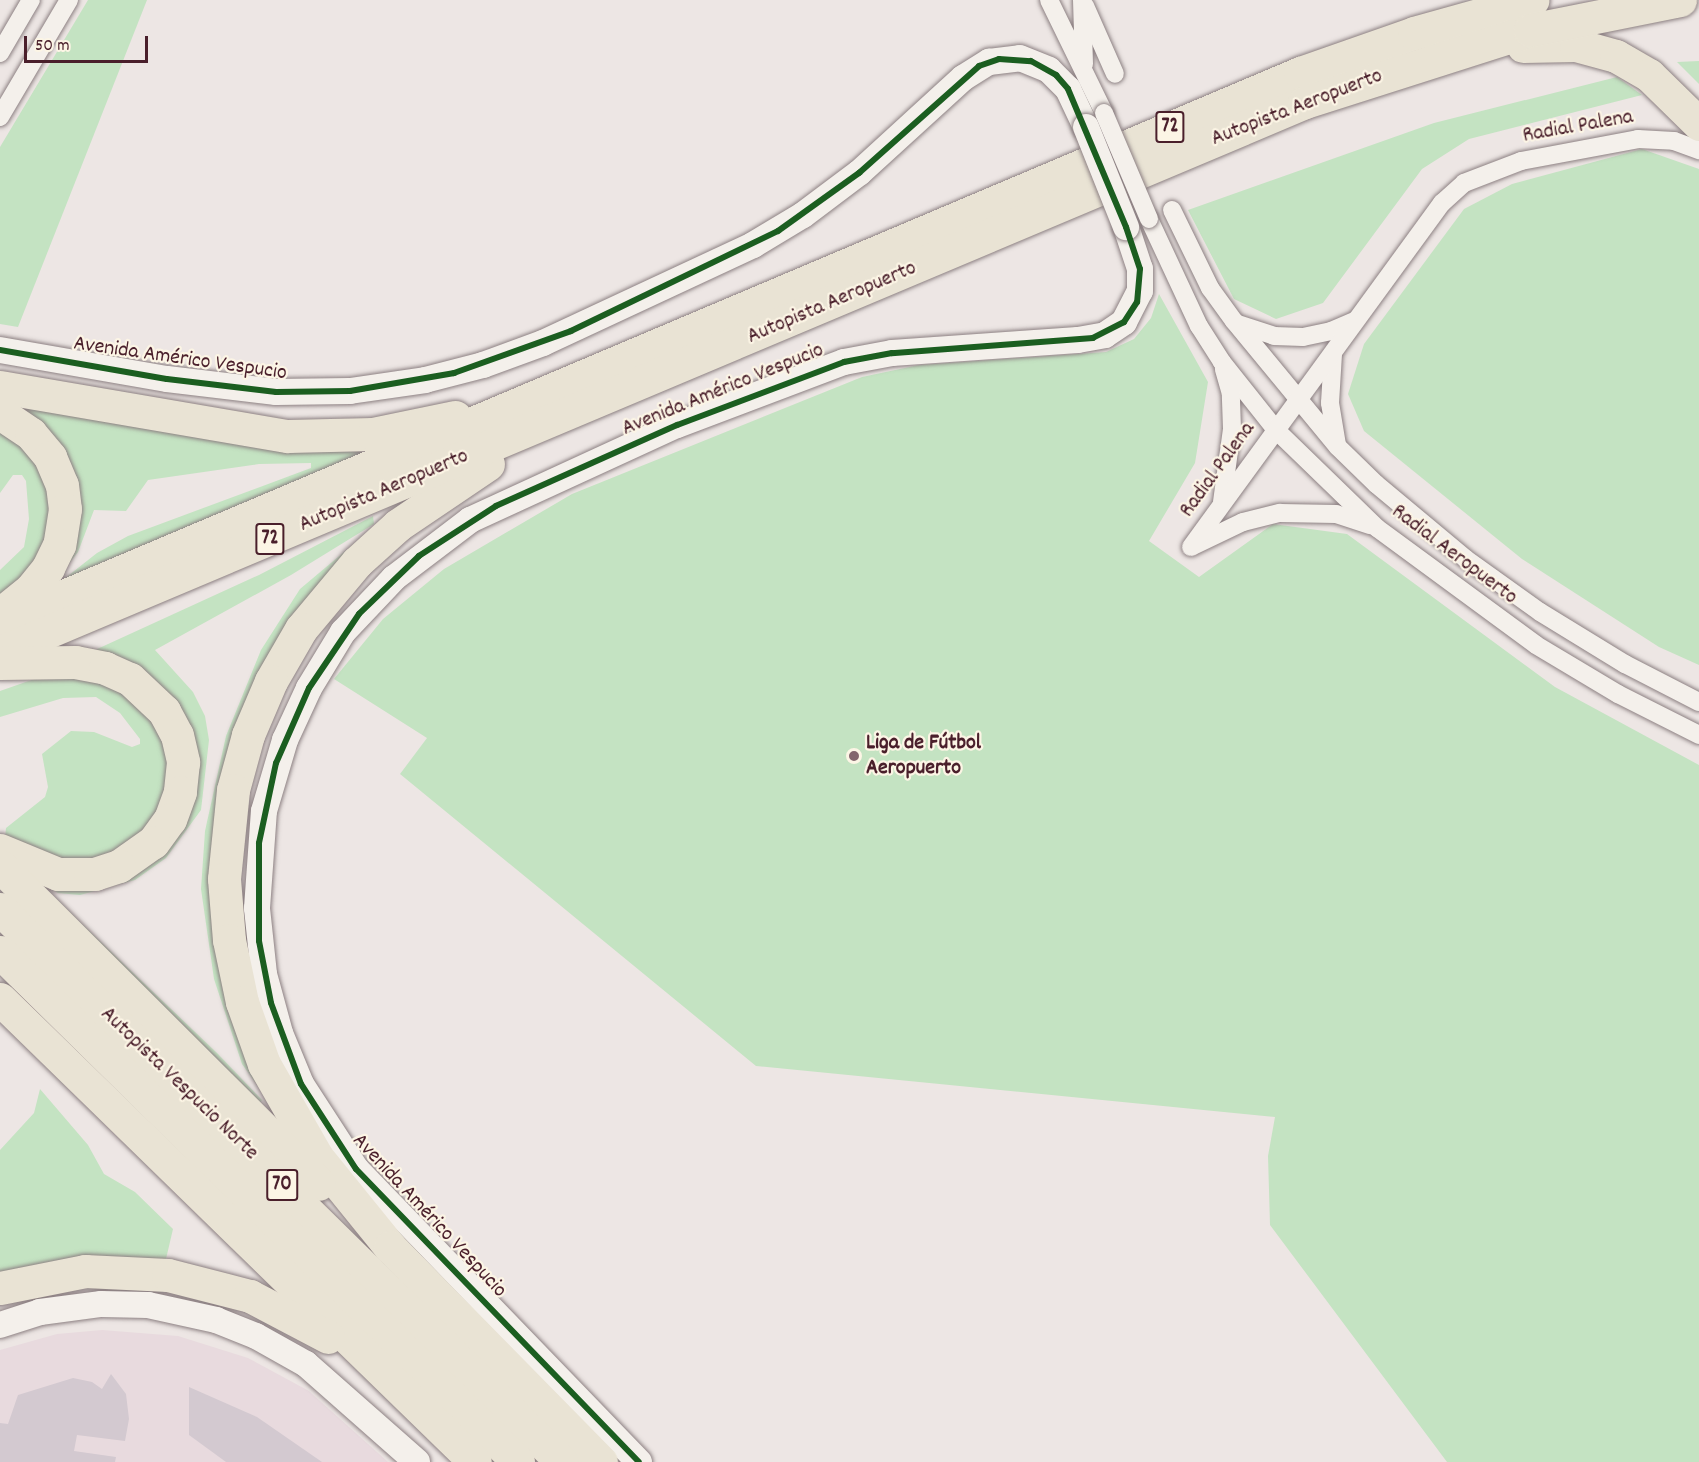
<!DOCTYPE html>
<meta charset="utf-8">
<style>
body{margin:0}
#map{position:relative;width:1699px;height:1462px;overflow:hidden;background:#ede6e4;font-family:Dekko,sans-serif}
div>[style]{position:absolute}
[style*='--x']{left:calc(var(--x)*1px);top:calc(var(--y)*1px);width:calc(var(--w)*1px);rotate:calc(var(--a)*1deg)}
.built>*{inset:0;background:#e8dade}
.green>*{inset:0;background:#c4e3c2}
.building>*{inset:0;background:#d3c9d0}
.roads{filter:drop-shadow(0 0 2px #8c8082) drop-shadow(0 0 2px #8c8082)}
.street>*{height:18px;margin:-9px;padding:0 9px;transform-origin:9px;border-radius:9px;background:#f4f0eb}
.secondary>*{height:26px;margin:-13px;padding:0 13px;transform-origin:13px;border-radius:13px;background:#f4f0eb}
.highway>*{height:33px;margin:-16.5px;padding:0 16.5px;transform-origin:16.5px;border-radius:16.5px;background:#e9e3d4}
.bridges{filter:drop-shadow(0 0 2px #8c8082) drop-shadow(0 0 2px #8c8082)}
.street-bridge>*{height:18px;margin:-9px;padding:0 9px;transform-origin:9px;border-radius:9px;background:#f4f0eb}
.secondary-bridge>*{height:26px;margin:-13px;padding:0 13px;transform-origin:13px;border-radius:13px;background:#f4f0eb}
.cycleway>*{height:6px;margin:-3px;padding:0 3px;transform-origin:3px;border-radius:3px;background:#1b5e20}
.dots>*{width:16px;height:16px;translate:-50% -50%;box-sizing:border-box;border:3px solid #fcf5e5;border-radius:50%}
span{translate:-50% -50%;white-space:nowrap;text-align:center;line-height:1.15;-webkit-text-stroke:4.5px #fcf5e5;paint-order:stroke}
.shield-label span{padding:2px 4px;background:#fcf5e5;border:2px solid;border-radius:4px;-webkit-text-stroke-width:0}
.shield-label{font-size:21px;color:#4a1f2b;font-weight:700}
.street-label{font-size:22px;color:#4a1f2b}
.poi-label{font-size:22px;color:#4a1f2b;font-weight:700}
.left{translate:0 -50%;text-align:left}
.scale{position:absolute;left:24px;top:36px;width:124px;height:27px;box-sizing:border-box;border:3px solid #4a1f2b;border-top:0;padding-left:8px;font-size:18px;line-height:21px;white-space:nowrap;color:#4a1f2b;-webkit-text-stroke:4px #fcf5e5;paint-order:stroke}
</style>
<div id="map">
<div class="built">
<div style="clip-path:polygon(102px 1330px,178px 1336px,248px 1358px,309px 1391px,388px 1462px,0 1462px,0 1350px,57px 1334px)"></div>
</div>
<div class="green">
<div style="clip-path:polygon(88px 0,147px 0,18px 327px,0 324px,0 147px)"></div>
<div style="clip-path:polygon(1699px 61px,1699px 84px,1677px 62px)"></div>
<div style="clip-path:polygon(1617px 77px,1642px 95px,1469px 139px,1422px 169px,1323px 303px,1276px 319px,1234px 299px,1188px 210px,1434px 123px)"></div>
<div style="clip-path:polygon(1642px 149px,1699px 169px,1699px 665px,1659px 647px,1522px 559px,1364px 431px,1348px 394px,1364px 344px,1464px 209px,1512px 184px)"></div>
<div style="clip-path:polygon(1159px 294px,1208px 382px,1195px 463px,1149px 541px,1199px 577px,1273px 524px,1347px 534px,1555px 687px,1699px 765px,1699px 1462px,1447px 1462px,1270px 1225px,1268px 1156px,1275px 1117px,756px 1066px,400px 774px,427px 738px,334px 679px,383px 619px,444px 569px,572px 494px,862px 377px,919px 365px,1106px 352px,1134px 339px,1151px 318px)"></div>
<div style="clip-path:polygon(23px 404px,279px 448px,321px 452px,377px 450px,64px 579px,97px 553px,128px 536px,311px 468px,311px 463px,259px 464px,148px 480px,126px 511px,94px 510px,78px 552px,68px 565px,59px 568px,66px 547px,21px 418px)"></div>
<div style="clip-path:polygon(0 425px,10px 431px,42px 470px,51px 504px,43px 554px,0 600px,0 570px,24px 547px,29px 519px,26px 481px,22px 475px,13px 475px,0 493px)"></div>
<div style="clip-path:polygon(373px 516px,374px 524px,291px 575px,155px 650px,193px 692px,205px 716px,209px 740px,201px 810px,166px 858px,135px 880px,80px 895px,58px 893px,30px 877px,111px 878px,189px 761px,95px 650px,259px 575px)"></div>
<div style="clip-path:polygon(363px 536px,221px 812px,259px 1088px,242px 1064px,214px 979px,201px 889px,205px 831px,226px 736px,261px 650px,300px 589px)"></div>
<div style="clip-path:polygon(98px 675px,162px 724px,171px 788px,138px 842px,77px 865px,5px 838px,6px 828px,45px 797px,48px 787px,42px 754px,71px 731px,94px 732px,132px 747px,140px 744px,140px 739px,120px 713px,96px 697px,63px 698px,0 717px,0 691px,40px 677px)"></div>
<div style="clip-path:polygon(56px 899px,217px 1053px,262px 1100px,258px 1106px)"></div>
<div style="clip-path:polygon(40px 1089px,88px 1145px,104px 1174px,135px 1192px,173px 1229px,166px 1259px,104px 1260px,0 1278px,0 1150px,34px 1113px)"></div>
</div>
<div class="building">
<div style="clip-path:polygon(111px 1374px,126px 1394px,129px 1419px,125px 1441px,77px 1435px,74px 1451px,116px 1457px,115px 1462px,0 1462px,0 1423px,8px 1424px,18px 1395px,73px 1378px,92px 1382px,102px 1389px)"></div>
<div style="clip-path:polygon(189px 1387px,257px 1417px,322px 1462px,226px 1462px,189px 1435px)"></div>
</div>
<div class="roads">
<div class="street">
<div style="--x:1049;--y:0;--w:126;--a:64"></div>
<div style="--x:1082;--y:0;--w:64;--a:88.2"></div>
<div style="--x:1085;--y:6;--w:74;--a:66.2"></div>
<div style="--x:0;--y:53;--w:61;--a:-59.7"></div>
<div style="--x:0;--y:117;--w:136;--a:-59.5"></div>
<div style="--x:1172;--y:210;--w:87;--a:64"></div>
<div style="--x:1210;--y:288;--w:41;--a:54"></div>
<div style="--x:1234;--y:321;--w:163;--a:50.5"></div>
<div style="--x:1338;--y:447;--w:53;--a:44.2"></div>
<div style="--x:1376;--y:484;--w:117;--a:39.8"></div>
<div style="--x:1466;--y:559;--w:91;--a:35.6"></div>
<div style="--x:1540;--y:612;--w:100;--a:31.5"></div>
<div style="--x:1625;--y:664;--w:83;--a:27.2"></div>
<div style="--x:1149;--y:219;--w:118;--a:65"></div>
<div style="--x:1199;--y:326;--w:43;--a:57.4"></div>
<div style="--x:1222;--y:362;--w:87;--a:51.5"></div>
<div style="--x:1276;--y:430;--w:141;--a:44.1"></div>
<div style="--x:1377;--y:528;--w:197;--a:36.3"></div>
<div style="--x:1536;--y:645;--w:96;--a:30.9"></div>
<div style="--x:1618;--y:694;--w:91;--a:26.8"></div>
<div style="--x:1238;--y:324;--w:38;--a:18"></div>
<div style="--x:1274;--y:336;--w:29;--a:2"></div>
<div style="--x:1303;--y:337;--w:29;--a:-12"></div>
<div style="--x:1331;--y:331;--w:26;--a:-23"></div>
<div style="--x:1333;--y:354;--w:49;--a:93.5"></div>
<div style="--x:1330;--y:403;--w:43;--a:80.5"></div>
<div style="--x:1222;--y:502;--w:74;--a:-82.2"></div>
<div style="--x:1232;--y:429;--w:35;--a:-92"></div>
<div style="--x:1231;--y:394;--w:26;--a:-106"></div>
<div style="--x:1193;--y:546;--w:55;--a:-25.6"></div>
<div style="--x:1243;--y:522;--w:38;--a:-14"></div>
<div style="--x:1280;--y:513;--w:56;--a:1"></div>
<div style="--x:1336;--y:514;--w:36;--a:18"></div>
<div style="--x:1191;--y:547;--w:426;--a:-53.9"></div>
<div style="--x:1442;--y:203;--w:30;--a:-42"></div>
<div style="--x:1464;--y:183;--w:61;--a:-21.1"></div>
<div style="--x:1521;--y:161;--w:119;--a:-10.6"></div>
<div style="--x:1638;--y:139;--w:36;--a:3"></div>
<div style="--x:1674;--y:141;--w:27;--a:20"></div>
</div>
<div class="secondary">
<div style="--x:0;--y:350;--w:169;--a:9.9"></div>
<div style="--x:167;--y:379;--w:110;--a:6.8"></div>
<div style="--x:276;--y:392;--w:74;--a:-0.8"></div>
<div style="--x:350;--y:391;--w:76;--a:-8.3"></div>
<div style="--x:425;--y:380;--w:60;--a:-14.5"></div>
<div style="--x:483;--y:365;--w:64;--a:-20.1"></div>
<div style="--x:543;--y:343;--w:232;--a:-25"></div>
<div style="--x:753;--y:245;--w:58;--a:-31"></div>
<div style="--x:803;--y:215;--w:70;--a:-36.9"></div>
<div style="--x:859;--y:173;--w:141;--a:-42.4"></div>
<div style="--x:963;--y:78;--w:31;--a:-32"></div>
<div style="--x:989;--y:62;--w:31;--a:-7"></div>
<div style="--x:1020;--y:58;--w:31;--a:22"></div>
<div style="--x:1049;--y:70;--w:27;--a:45"></div>
<div style="--x:1068;--y:89;--w:42;--a:64.7"></div>
<div style="--x:0;--y:1325;--w:42;--a:-18"></div>
<div style="--x:40;--y:1312;--w:62;--a:-7.5"></div>
<div style="--x:101;--y:1304;--w:47;--a:1.2"></div>
<div style="--x:148;--y:1305;--w:70;--a:12.4"></div>
<div style="--x:216;--y:1320;--w:43;--a:21.8"></div>
<div style="--x:256;--y:1336;--w:57;--a:29.2"></div>
<div style="--x:306;--y:1364;--w:148;--a:41.4"></div>
<div style="--x:639;--y:1462;--w:407;--a:-134"></div>
<div style="--x:356;--y:1169;--w:101;--a:-122.9"></div>
<div style="--x:301;--y:1084;--w:55;--a:-112.4"></div>
<div style="--x:280;--y:1033;--w:61;--a:-105.2"></div>
<div style="--x:264;--y:974;--w:66;--a:-96.1"></div>
<div style="--x:257;--y:908;--w:97;--a:-85.9"></div>
<div style="--x:264;--y:811;--w:74;--a:-73.5"></div>
<div style="--x:285;--y:740;--w:57;--a:-65.2"></div>
<div style="--x:309;--y:688;--w:66;--a:-58.7"></div>
<div style="--x:343;--y:632;--w:74;--a:-46.6"></div>
<div style="--x:394;--y:578;--w:96;--a:-37.3"></div>
<div style="--x:470;--y:520;--w:228;--a:-24.7"></div>
<div style="--x:677;--y:425;--w:178;--a:-20.7"></div>
<div style="--x:844;--y:362;--w:49;--a:-10.6"></div>
<div style="--x:892;--y:353;--w:186;--a:-4"></div>
<div style="--x:1078;--y:340;--w:27;--a:-10"></div>
<div style="--x:1105;--y:335;--w:23;--a:-34"></div>
<div style="--x:1124;--y:322;--w:35;--a:-63"></div>
<div style="--x:1140;--y:291;--w:22;--a:-90"></div>
<div style="--x:1140;--y:269;--w:44;--a:-108.4"></div>
</div>
<div class="highway">
<div style="--x:1523;--y:46;--w:53;--a:-1.1"></div>
<div style="--x:1576;--y:45;--w:41;--a:15.4"></div>
<div style="--x:1616;--y:56;--w:38;--a:30"></div>
<div style="--x:1649;--y:75;--w:70;--a:44.4"></div>
<div style="--x:0;--y:387;--w:292;--a:9.7"></div>
<div style="--x:288;--y:436;--w:85;--a:-1.3"></div>
<div style="--x:373;--y:434;--w:84;--a:-11.7"></div>
<div style="--x:0;--y:413;--w:37;--a:34"></div>
<div style="--x:31;--y:434;--w:30;--a:50"></div>
<div style="--x:50;--y:457;--w:30;--a:67"></div>
<div style="--x:62;--y:485;--w:24;--a:83"></div>
<div style="--x:65;--y:509;--w:36;--a:99"></div>
<div style="--x:59;--y:545;--w:25;--a:116"></div>
<div style="--x:48;--y:568;--w:27;--a:129"></div>
<div style="--x:31;--y:589;--w:35;--a:141"></div>
<div style="--x:488;--y:464;--w:109;--a:145.9"></div>
<div style="--x:398;--y:525;--w:55;--a:137.9"></div>
<div style="--x:357;--y:562;--w:87;--a:129.9"></div>
<div style="--x:301;--y:629;--w:60;--a:120"></div>
<div style="--x:271;--y:681;--w:59;--a:113.1"></div>
<div style="--x:248;--y:735;--w:57;--a:105.3"></div>
<div style="--x:233;--y:790;--w:89;--a:95.8"></div>
<div style="--x:224;--y:879;--w:61;--a:85.3"></div>
<div style="--x:229;--y:940;--w:63;--a:78.2"></div>
<div style="--x:242;--y:1002;--w:66;--a:70.5"></div>
<div style="--x:264;--y:1064;--w:107;--a:60.3"></div>
<div style="--x:317;--y:1157;--w:116;--a:51"></div>
<div style="--x:390;--y:1247;--w:301;--a:45.5"></div>
<div style="--x:0;--y:623;--w:1412;--a:-22.93"></div>
<div style="--x:1300;--y:73;--w:121;--a:-19.3"></div>
<div style="--x:1414;--y:33;--w:123;--a:-15.6"></div>
<div style="--x:0;--y:652;--w:1416;--a:-22.85"></div>
<div style="--x:1305;--y:102;--w:236;--a:-17.7"></div>
<div style="--x:1530;--y:30;--w:153;--a:-11.3"></div>
<div style="--x:0;--y:663;--w:75;--a:-0.8"></div>
<div style="--x:75;--y:662;--w:31;--a:11"></div>
<div style="--x:105;--y:668;--w:27;--a:24"></div>
<div style="--x:130;--y:679;--w:47;--a:43.3"></div>
<div style="--x:164;--y:711;--w:27;--a:62"></div>
<div style="--x:177;--y:735;--w:28;--a:77"></div>
<div style="--x:183;--y:762;--w:30;--a:96"></div>
<div style="--x:180;--y:792;--w:29;--a:110"></div>
<div style="--x:170;--y:819;--w:29;--a:126"></div>
<div style="--x:153;--y:842;--w:42;--a:144.8"></div>
<div style="--x:119;--y:866;--w:25;--a:162"></div>
<div style="--x:95;--y:874;--w:37;--a:180"></div>
<div style="--x:58;--y:874;--w:63;--a:-157.5"></div>
<div style="--x:0;--y:866;--w:450;--a:44.9"></div>
<div style="--x:0;--y:909;--w:788;--a:44.54"></div>
<div style="--x:0;--y:952;--w:727;--a:44.55"></div>
<div style="--x:0;--y:999;--w:663;--a:44.27"></div>
<div style="--x:0;--y:1288;--w:87;--a:-11.3"></div>
<div style="--x:85;--y:1271;--w:83;--a:2.8"></div>
<div style="--x:168;--y:1275;--w:85;--a:14.4"></div>
<div style="--x:250;--y:1296;--w:88;--a:27.7"></div>
</div>
</div>
<div class="bridges">
<div class="street-bridge">
<div style="--x:1104;--y:113;--w:115;--a:67"></div>
</div>
<div class="secondary-bridge">
<div style="--x:1086;--y:127;--w:108;--a:68.2"></div>
</div>
</div>
<div class="cycleway">
<div style="--x:0;--y:350;--w:169;--a:9.9"></div>
<div style="--x:167;--y:379;--w:110;--a:6.8"></div>
<div style="--x:276;--y:392;--w:74;--a:-0.8"></div>
<div style="--x:350;--y:391;--w:106;--a:-9.8"></div>
<div style="--x:454;--y:373;--w:124;--a:-19.7"></div>
<div style="--x:571;--y:331;--w:230;--a:-25.8"></div>
<div style="--x:778;--y:231;--w:100;--a:-35.6"></div>
<div style="--x:859;--y:173;--w:161;--a:-41.7"></div>
<div style="--x:979;--y:66;--w:21;--a:-19"></div>
<div style="--x:999;--y:59;--w:32;--a:4"></div>
<div style="--x:1031;--y:61;--w:29;--a:29"></div>
<div style="--x:1056;--y:75;--w:18;--a:49"></div>
<div style="--x:1068;--y:89;--w:150;--a:67.2"></div>
<div style="--x:1126;--y:227;--w:44;--a:71.6"></div>
<div style="--x:1140;--y:269;--w:33;--a:95"></div>
<div style="--x:1137;--y:302;--w:24;--a:123"></div>
<div style="--x:1124;--y:322;--w:35;--a:153"></div>
<div style="--x:1093;--y:338;--w:202;--a:175.7"></div>
<div style="--x:892;--y:353;--w:49;--a:169.4"></div>
<div style="--x:844;--y:362;--w:178;--a:159.3"></div>
<div style="--x:677;--y:425;--w:198;--a:155.9"></div>
<div style="--x:496;--y:506;--w:92;--a:147"></div>
<div style="--x:419;--y:556;--w:83;--a:136"></div>
<div style="--x:359;--y:614;--w:89;--a:124"></div>
<div style="--x:309;--y:688;--w:82;--a:113.7"></div>
<div style="--x:276;--y:763;--w:82;--a:102"></div>
<div style="--x:259;--y:843;--w:98;--a:90"></div>
<div style="--x:259;--y:941;--w:63;--a:79"></div>
<div style="--x:271;--y:1003;--w:86;--a:69.7"></div>
<div style="--x:301;--y:1084;--w:101;--a:57.1"></div>
<div style="--x:356;--y:1169;--w:407;--a:46"></div>
</div>
<div class="dots">
<div style="left:854px;top:756px;background:#83656c"></div>
</div>
<div class="shield-label">
<span style="left:1170px;top:127px">72</span>
<span style="left:270px;top:539px">72</span>
<span style="left:282px;top:1185px">70</span>
</div>
<div class="street-label">
<span style="left:1297px;top:108px;rotate:-21deg">Autopista Aeropuerto</span>
<span style="left:1578px;top:127px;rotate:-10deg">Radial Palena</span>
<span style="left:832px;top:303px;rotate:-23deg">Autopista Aeropuerto</span>
<span style="left:180px;top:359px;rotate:8deg">Avenida Américo Vespucio</span>
<span style="left:723px;top:390px;rotate:-22deg">Avenida Américo Vespucio</span>
<span style="left:1218px;top:470px;rotate:-54deg">Radial Palena</span>
<span style="left:384px;top:491px;rotate:-23deg">Autopista Aeropuerto</span>
<span style="left:1454px;top:555px;rotate:37deg">Radial Aeropuerto</span>
<span style="left:179px;top:1084px;rotate:44deg">Autopista Vespucio Norte</span>
<span style="left:429px;top:1216px;rotate:47deg">Avenida Américo Vespucio</span>
</div>
<div class="poi-label">
<span class="left" style="left:866px;top:756px">Liga de Fútbol<br>Aeropuerto</span>
</div>
<div class="scale">50 m</div>
</div>
